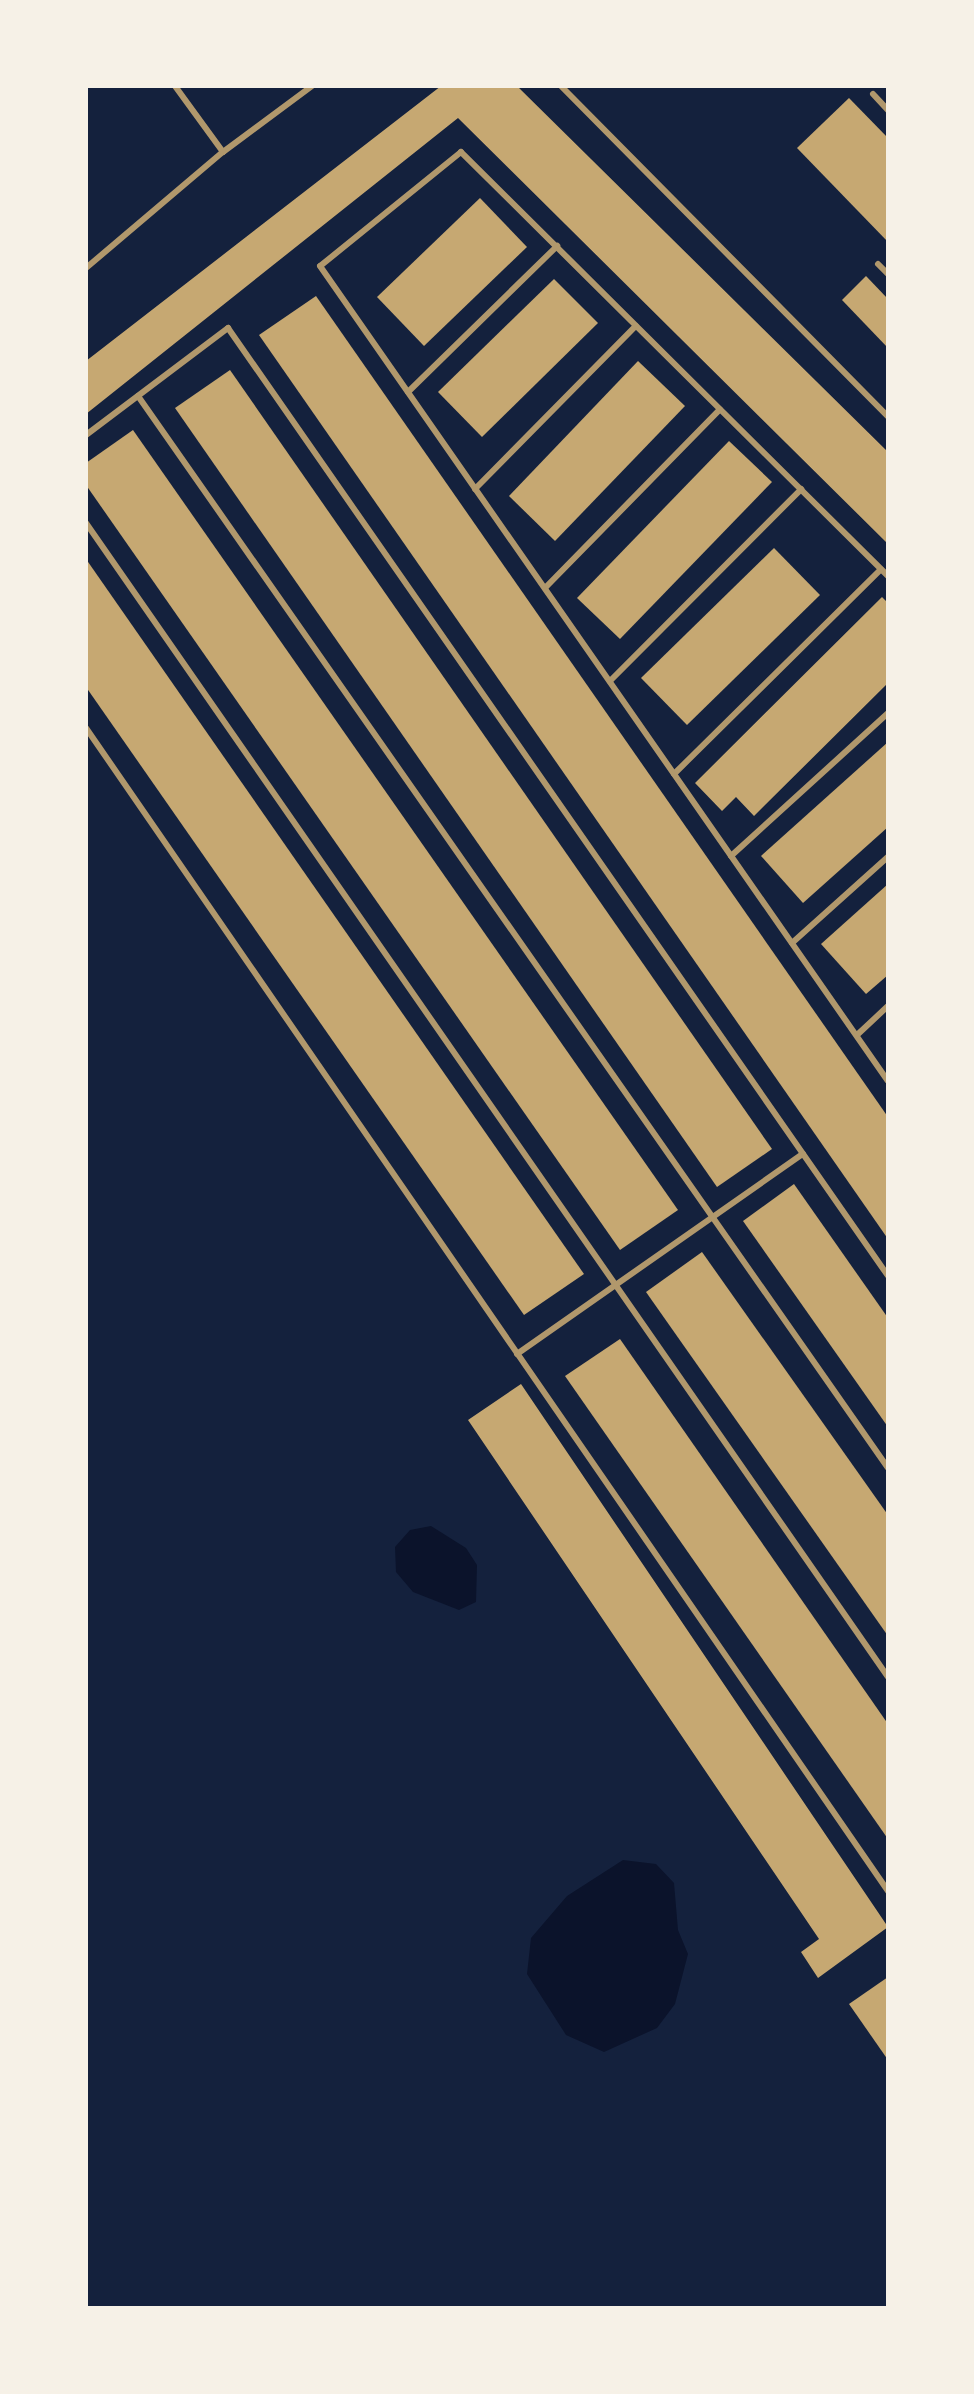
<!DOCTYPE html>
<style>
body{margin:0}
#map{position:relative;width:974px;height:2394px;overflow:hidden;background:#14213d;font-family:"Fira Sans",sans-serif}
div>[style]{position:absolute}
[style*='--x']{left:calc(var(--x)*1px);top:calc(var(--y)*1px);width:calc(var(--w)*1px);rotate:calc(var(--a)*1deg)}
.water>*{inset:0;background:#0b132b}
.building>*{inset:0;background:#c6a872}
.service>*{height:6px;margin:-3px;padding:0 3px;transform-origin:3px;border-radius:3px;background:#b1986c}
span{translate:-50% -50%;white-space:nowrap;text-align:center;line-height:1.15;-webkit-text-stroke:6px #f6f1e7;paint-order:stroke}
.frame{position:absolute;inset:0;border:88px solid #f6f1e7;pointer-events:none}
</style>
<div id="map">
<div class="water">
<div style="clip-path:polygon(431px 1526px,466px 1548px,477px 1565px,476px 1602px,459px 1610px,413px 1592px,396px 1572px,395px 1547px,410px 1530px)"></div>
<div style="clip-path:polygon(623px 1860px,656px 1864px,674px 1883px,678px 1930px,688px 1954px,675px 2004px,657px 2028px,604px 2052px,566px 2035px,527px 1974px,531px 1938px,567px 1896px)"></div>
</div>
<div class="building">
<div style="clip-path:polygon(441px 86px,517px 86px,888px 452px,888px 544px,458px 118px,86px 414px,86px 361px)"></div>
<div style="clip-path:polygon(849px 98px,888px 138px,888px 242px,797px 148px)"></div>
<div style="clip-path:polygon(480px 198px,527px 247px,424px 346px,377px 297px)"></div>
<div style="clip-path:polygon(866px 276px,888px 299px,888px 348px,842px 300px)"></div>
<div style="clip-path:polygon(554px 279px,598px 323px,482px 437px,438px 392px)"></div>
<div style="clip-path:polygon(316px 296px,888px 1117px,888px 1239px,259px 335px)"></div>
<div style="clip-path:polygon(638px 361px,685px 406px,555px 541px,509px 496px)"></div>
<div style="clip-path:polygon(230px 370px,772px 1149px,717px 1187px,175px 408px)"></div>
<div style="clip-path:polygon(133px 430px,678px 1210px,620px 1250px,86px 485px,86px 463px)"></div>
<div style="clip-path:polygon(729px 441px,772px 482px,620px 639px,577px 598px)"></div>
<div style="clip-path:polygon(774px 548px,820px 595px,687px 725px,641px 678px)"></div>
<div style="clip-path:polygon(86px 559px,584px 1274px,524px 1315px,86px 687px)"></div>
<div style="clip-path:polygon(882px 597px,888px 603px,888px 683px,754px 816px,736px 797px,722px 811px,695px 783px)"></div>
<div style="clip-path:polygon(888px 742px,888px 827px,803px 903px,761px 856px)"></div>
<div style="clip-path:polygon(888px 884px,888px 975px,866px 994px,821px 944px)"></div>
<div style="clip-path:polygon(794px 1184px,888px 1318px,888px 1427px,743px 1221px)"></div>
<div style="clip-path:polygon(702px 1252px,888px 1515px,888px 1636px,646px 1292px)"></div>
<div style="clip-path:polygon(620px 1339px,888px 1724px,888px 1839px,565px 1376px)"></div>
<div style="clip-path:polygon(521px 1384px,888px 1927px,818px 1978px,801px 1952px,819px 1939px,468px 1420px)"></div>
<div style="clip-path:polygon(888px 1977px,888px 2060px,849px 2004px)"></div>
</div>
<div class="service">
<div style="--x:561;--y:86;--w:465;--a:45.3"></div>
<div style="--x:873;--y:94;--w:22;--a:47"></div>
<div style="--x:223;--y:152;--w:111;--a:-36.6"></div>
<div style="--x:878;--y:264;--w:14;--a:45"></div>
<div style="--x:86;--y:268;--w:180;--a:-40.3"></div>
<div style="--x:223;--y:152;--w:82;--a:-126"></div>
<div style="--x:408;--y:392;--w:209;--a:-44.4"></div>
<div style="--x:138;--y:396;--w:1308;--a:55.02"></div>
<div style="--x:86;--y:435;--w:178;--a:-37"></div>
<div style="--x:228;--y:328;--w:1155;--a:55.15"></div>
<div style="--x:475;--y:489;--w:229;--a:-45.4"></div>
<div style="--x:86;--y:523;--w:1405;--a:55.2"></div>
<div style="--x:888;--y:576;--w:602;--a:-135.2"></div>
<div style="--x:461;--y:152;--w:181;--a:141"></div>
<div style="--x:320;--y:266;--w:993;--a:55.13"></div>
<div style="--x:545;--y:588;--w:250;--a:-45.6"></div>
<div style="--x:610;--y:681;--w:271;--a:-45.1"></div>
<div style="--x:86;--y:728;--w:1413;--a:55.41"></div>
<div style="--x:674;--y:774;--w:291;--a:-44.7"></div>
<div style="--x:731;--y:856;--w:212;--a:-42.3"></div>
<div style="--x:792;--y:943;--w:129;--a:-41.9"></div>
<div style="--x:857;--y:1035;--w:42;--a:-43.1"></div>
<div style="--x:517;--y:1354;--w:349;--a:-35"></div>
</div>
<div class="frame"></div>
</div>
